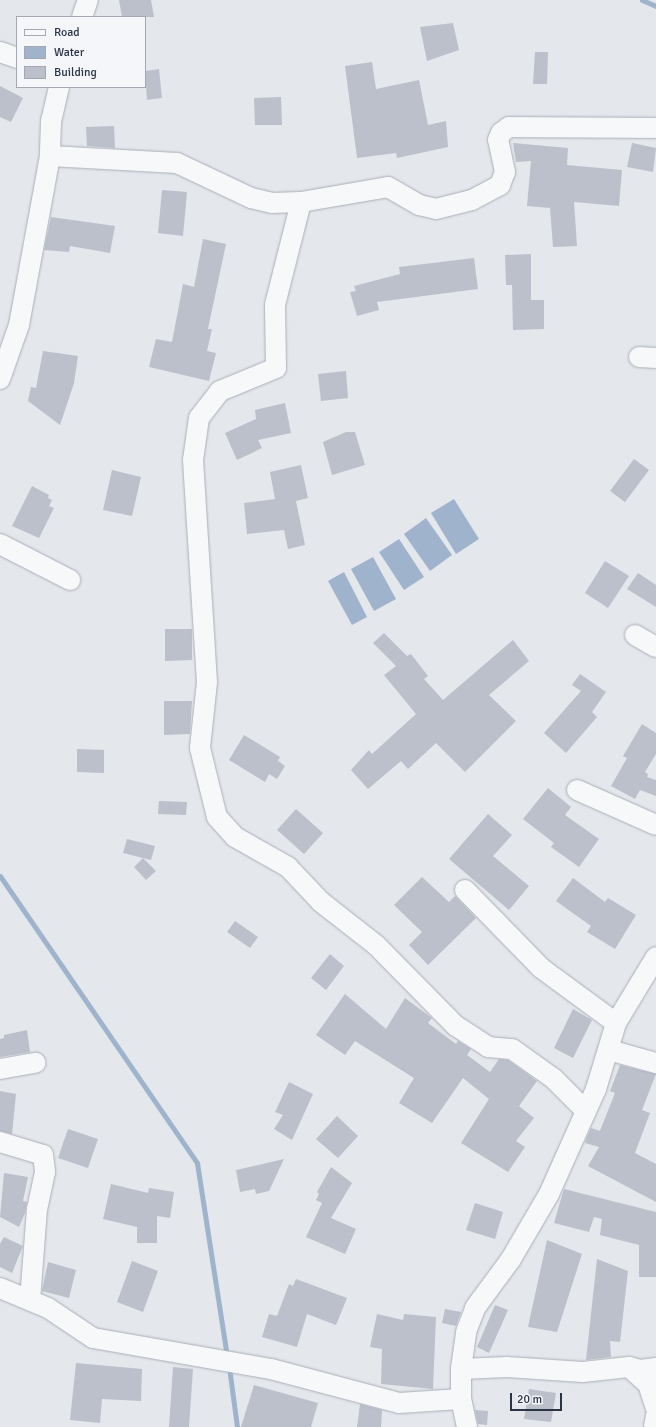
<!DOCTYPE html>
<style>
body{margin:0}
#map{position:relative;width:656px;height:1427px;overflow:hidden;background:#e4e7ec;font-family:Signika,sans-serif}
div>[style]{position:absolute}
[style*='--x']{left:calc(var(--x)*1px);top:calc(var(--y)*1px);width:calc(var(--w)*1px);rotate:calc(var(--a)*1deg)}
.water>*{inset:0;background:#9fb4cc}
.stream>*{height:5px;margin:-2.5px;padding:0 2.5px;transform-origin:2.5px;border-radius:2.5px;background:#9fb4cc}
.building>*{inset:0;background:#bbc0ca}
.roads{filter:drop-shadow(0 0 1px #a9aeb7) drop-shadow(0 0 1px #a9aeb7)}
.street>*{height:20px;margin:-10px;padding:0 10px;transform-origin:10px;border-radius:10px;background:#f7f8fa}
span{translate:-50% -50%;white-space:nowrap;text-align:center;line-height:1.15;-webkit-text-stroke:3px #f4f6f9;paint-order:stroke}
.legend{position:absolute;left:16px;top:16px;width:130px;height:72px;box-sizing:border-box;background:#f4f6f9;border:1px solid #a4a8b1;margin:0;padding:5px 7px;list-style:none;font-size:12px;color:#2b3445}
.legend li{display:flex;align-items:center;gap:8px;height:20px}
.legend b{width:20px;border:1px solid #a4a8b1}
.scale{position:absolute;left:510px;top:1393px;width:52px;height:18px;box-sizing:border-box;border:2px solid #2b3445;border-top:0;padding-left:5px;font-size:12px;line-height:14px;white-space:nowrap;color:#2b3445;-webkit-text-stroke:3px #f4f6f9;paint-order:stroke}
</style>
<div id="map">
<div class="water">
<div style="clip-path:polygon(454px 499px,479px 539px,456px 554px,431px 513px)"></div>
<div style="clip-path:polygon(426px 518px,452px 555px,430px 571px,404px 534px)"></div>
<div style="clip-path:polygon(399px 539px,424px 577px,404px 590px,379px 552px)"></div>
<div style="clip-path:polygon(373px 557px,396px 599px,374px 611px,351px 569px)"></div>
<div style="clip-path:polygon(344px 572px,367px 617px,352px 625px,328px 581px)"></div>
</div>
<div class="stream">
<div style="--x:642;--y:0;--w:15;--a:23"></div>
<div style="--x:0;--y:876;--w:348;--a:55.5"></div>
<div style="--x:197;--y:1163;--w:196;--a:81.2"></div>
<div style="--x:229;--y:1367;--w:61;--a:82.4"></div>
</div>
<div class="building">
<div style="clip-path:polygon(119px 0,151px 0,154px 17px,122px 17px)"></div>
<div style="clip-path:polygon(453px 23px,459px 50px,427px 61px,420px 27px)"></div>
<div style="clip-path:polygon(535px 52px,548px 52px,547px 84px,533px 84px)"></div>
<div style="clip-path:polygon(372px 62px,376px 89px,419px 80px,428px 125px,446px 121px,448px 147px,397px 158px,396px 153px,357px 158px,345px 66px)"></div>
<div style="clip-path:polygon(159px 69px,162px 98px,147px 100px,145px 71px)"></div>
<div style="clip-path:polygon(0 86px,23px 98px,11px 122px,0 117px)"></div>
<div style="clip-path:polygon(281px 97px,282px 125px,255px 125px,254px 98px)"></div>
<div style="clip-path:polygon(114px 126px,115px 148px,87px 146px,86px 127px)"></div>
<div style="clip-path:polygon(513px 143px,568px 148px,567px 165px,622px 170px,619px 206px,574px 202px,577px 246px,553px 247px,550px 208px,527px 206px,531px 161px,516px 162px)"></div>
<div style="clip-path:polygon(632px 143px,656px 148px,653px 172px,627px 167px)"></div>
<div style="clip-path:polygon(162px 190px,187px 192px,183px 236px,158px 233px)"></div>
<div style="clip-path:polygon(51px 217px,115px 226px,110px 253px,70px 246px,69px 252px,44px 250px)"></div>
<div style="clip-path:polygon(203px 239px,226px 244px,208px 329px,212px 329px,207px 351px,216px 353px,209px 381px,149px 367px,156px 339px,172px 342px,183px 284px,194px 287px)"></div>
<div style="clip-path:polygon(531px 254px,531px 300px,544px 300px,544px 329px,513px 330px,512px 285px,506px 285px,505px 255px)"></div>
<div style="clip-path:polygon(474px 258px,478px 289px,377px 302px,379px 310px,357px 316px,350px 292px,356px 291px,354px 286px,400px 274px,399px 267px)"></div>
<div style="clip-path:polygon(43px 351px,78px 356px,74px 383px,60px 425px,28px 401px,31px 387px,36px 388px)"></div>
<div style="clip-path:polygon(346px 371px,348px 398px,321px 401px,318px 374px)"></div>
<div style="clip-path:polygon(285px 403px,291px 433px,258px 440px,262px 448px,237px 460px,225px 433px,256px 419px,255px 410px)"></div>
<div style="clip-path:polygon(346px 432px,355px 432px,365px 465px,332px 475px,323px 442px)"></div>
<div style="clip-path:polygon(634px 459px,649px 470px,625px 502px,610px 491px)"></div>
<div style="clip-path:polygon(301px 465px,308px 498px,296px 501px,305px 545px,288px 549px,284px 530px,247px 534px,244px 503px,275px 499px,270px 472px)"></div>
<div style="clip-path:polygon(112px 470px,141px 477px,132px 516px,103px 510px)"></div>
<div style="clip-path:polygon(32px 486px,49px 495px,48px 498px,52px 500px,49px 506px,54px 508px,39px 538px,12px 526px)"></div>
<div style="clip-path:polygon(605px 561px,629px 576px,608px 608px,585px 593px)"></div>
<div style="clip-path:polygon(638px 573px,656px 585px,656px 607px,627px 589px)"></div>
<div style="clip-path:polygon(165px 629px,192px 629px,192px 660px,165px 661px)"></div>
<div style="clip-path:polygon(384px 633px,407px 656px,411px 654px,428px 676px,424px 679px,443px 700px,513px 640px,529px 661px,489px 695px,516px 721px,465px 772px,436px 743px,408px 769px,401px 761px,368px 789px,351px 770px,369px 750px,372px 754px,416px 714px,384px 675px,396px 666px,373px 643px)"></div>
<div style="clip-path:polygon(580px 674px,606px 692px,592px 712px,597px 717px,566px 753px,544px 733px,581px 691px,572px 685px)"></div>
<div style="clip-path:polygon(164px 701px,192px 701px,190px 734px,164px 735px)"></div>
<div style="clip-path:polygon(642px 724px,656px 733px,656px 754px,645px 772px,648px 774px,647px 777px,656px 780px,656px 796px,640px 790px,635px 799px,611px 786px,627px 758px,623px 756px)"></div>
<div style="clip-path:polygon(244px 735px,280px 757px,278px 761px,285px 766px,277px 779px,269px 774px,265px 782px,229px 760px)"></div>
<div style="clip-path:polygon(77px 749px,104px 750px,104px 773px,77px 772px)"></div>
<div style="clip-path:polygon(548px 788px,571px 807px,565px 815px,599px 839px,579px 867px,551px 847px,554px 843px,523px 819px)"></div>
<div style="clip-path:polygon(159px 801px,187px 802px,186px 815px,158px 814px)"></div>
<div style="clip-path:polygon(296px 809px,323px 833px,304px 854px,277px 830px)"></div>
<div style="clip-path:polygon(488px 814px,512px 835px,493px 856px,529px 886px,509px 910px,449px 859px)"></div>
<div style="clip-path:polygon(127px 839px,155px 846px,151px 860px,123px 853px)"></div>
<div style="clip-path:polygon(143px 858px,156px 871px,146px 880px,134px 867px)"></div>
<div style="clip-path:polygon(422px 877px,449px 902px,455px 896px,476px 918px,428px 965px,409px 945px,422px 932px,394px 905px)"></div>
<div style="clip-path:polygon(573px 878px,605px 902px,608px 898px,636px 915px,615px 949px,587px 932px,591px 926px,556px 901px)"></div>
<div style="clip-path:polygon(235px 921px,258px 937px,250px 948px,227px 932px)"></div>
<div style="clip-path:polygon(330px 954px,344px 966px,326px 990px,311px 978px)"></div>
<div style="clip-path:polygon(345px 994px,386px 1029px,405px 998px,432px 1018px,428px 1023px,456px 1044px,458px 1041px,471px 1049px,467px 1055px,490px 1072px,499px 1059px,508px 1060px,537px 1081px,519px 1106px,534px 1118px,516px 1141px,525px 1147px,508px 1172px,461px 1143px,489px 1099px,463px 1078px,432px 1123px,399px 1103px,414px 1078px,355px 1041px,345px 1055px,316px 1035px)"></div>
<div style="clip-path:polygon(573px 1009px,592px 1020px,573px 1058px,554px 1048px)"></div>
<div style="clip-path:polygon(27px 1030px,30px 1052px,0 1057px,0 1039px,4px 1038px,4px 1035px)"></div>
<div style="clip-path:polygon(620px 1065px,656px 1074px,642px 1110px,650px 1113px,635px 1153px,656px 1164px,656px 1202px,588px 1166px,599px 1147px,585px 1143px,587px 1137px,591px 1128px,600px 1131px,615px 1093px,610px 1091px)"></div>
<div style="clip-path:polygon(289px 1082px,313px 1094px,292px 1140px,274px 1129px,283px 1115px,275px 1112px)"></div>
<div style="clip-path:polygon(0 1091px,16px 1094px,12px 1134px,0 1131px)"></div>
<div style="clip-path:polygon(337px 1116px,358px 1136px,338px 1158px,316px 1139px)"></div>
<div style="clip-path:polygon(68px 1129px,98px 1139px,88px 1168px,58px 1158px)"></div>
<div style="clip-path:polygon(284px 1159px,269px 1191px,256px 1194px,255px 1189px,240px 1192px,236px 1170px)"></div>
<div style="clip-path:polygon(331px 1167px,352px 1183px,331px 1218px,356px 1229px,345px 1254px,306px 1237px,322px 1203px,316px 1200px,319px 1194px,317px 1192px)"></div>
<div style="clip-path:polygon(4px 1173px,28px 1177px,23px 1201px,27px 1202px,25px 1213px,19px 1227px,0 1217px)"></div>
<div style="clip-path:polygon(111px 1184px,148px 1193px,149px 1188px,174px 1192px,170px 1218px,157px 1216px,157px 1243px,137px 1243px,137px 1227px,103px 1219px)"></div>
<div style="clip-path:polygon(564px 1189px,656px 1212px,656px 1277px,639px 1277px,639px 1245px,600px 1235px,602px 1219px,594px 1217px,589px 1232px,554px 1223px)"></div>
<div style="clip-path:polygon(475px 1203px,503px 1212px,495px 1239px,466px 1230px)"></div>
<div style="clip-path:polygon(4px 1237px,23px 1246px,12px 1273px,0 1267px,0 1244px)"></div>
<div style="clip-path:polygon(547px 1240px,582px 1254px,557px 1332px,528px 1327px)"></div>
<div style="clip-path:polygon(597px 1259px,628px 1271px,620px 1342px,610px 1341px,611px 1357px,586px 1360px)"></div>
<div style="clip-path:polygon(132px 1261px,158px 1271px,143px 1312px,117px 1302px)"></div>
<div style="clip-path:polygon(48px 1262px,76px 1270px,69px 1298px,42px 1291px)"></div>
<div style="clip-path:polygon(296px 1279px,347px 1298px,336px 1325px,307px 1314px,297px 1347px,262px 1337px,269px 1314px,277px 1316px,289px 1284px,293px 1286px)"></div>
<div style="clip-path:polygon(495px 1305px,508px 1310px,489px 1353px,477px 1347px)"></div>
<div style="clip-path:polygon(445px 1309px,461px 1312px,456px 1326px,442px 1323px)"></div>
<div style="clip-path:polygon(377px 1314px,403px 1320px,404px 1314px,436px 1317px,433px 1389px,381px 1384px,382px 1349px,370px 1347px)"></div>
<div style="clip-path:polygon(76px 1363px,142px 1369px,141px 1401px,102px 1399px,100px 1423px,70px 1420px)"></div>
<div style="clip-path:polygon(173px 1367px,193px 1369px,189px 1427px,169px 1427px)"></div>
<div style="clip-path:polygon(254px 1385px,318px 1403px,311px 1427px,241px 1427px)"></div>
<div style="clip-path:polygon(529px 1389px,556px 1393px,551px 1422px,524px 1419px)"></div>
<div style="clip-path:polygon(360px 1404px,382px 1410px,381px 1427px,357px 1427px)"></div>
<div style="clip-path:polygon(475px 1410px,488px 1411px,487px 1425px,478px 1424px)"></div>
</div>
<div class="roads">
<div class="street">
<div style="--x:82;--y:17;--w:18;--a:-71"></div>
<div style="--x:0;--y:52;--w:18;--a:19"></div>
<div style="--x:59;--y:87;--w:36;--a:103"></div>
<div style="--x:51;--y:122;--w:34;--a:92"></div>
<div style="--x:50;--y:156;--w:127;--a:3.2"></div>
<div style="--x:177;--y:163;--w:82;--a:25.3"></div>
<div style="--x:251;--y:198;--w:22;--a:13"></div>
<div style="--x:272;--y:203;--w:29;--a:-2"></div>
<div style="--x:301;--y:202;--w:88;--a:-9.8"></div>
<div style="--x:388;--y:187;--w:36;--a:30"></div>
<div style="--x:419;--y:205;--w:17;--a:13"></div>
<div style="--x:436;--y:209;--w:37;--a:-14"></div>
<div style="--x:472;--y:200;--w:32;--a:-28"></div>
<div style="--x:500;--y:185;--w:14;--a:-69"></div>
<div style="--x:505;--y:172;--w:33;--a:-102"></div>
<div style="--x:498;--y:140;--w:8;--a:-67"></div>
<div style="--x:501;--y:133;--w:10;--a:-37"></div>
<div style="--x:509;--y:127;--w:147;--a:0.4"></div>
<div style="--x:301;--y:202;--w:106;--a:104.2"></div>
<div style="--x:275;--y:305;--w:63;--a:89.1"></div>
<div style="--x:276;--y:368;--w:61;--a:157.7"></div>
<div style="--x:220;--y:391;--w:34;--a:128"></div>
<div style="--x:199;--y:418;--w:42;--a:98.1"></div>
<div style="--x:193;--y:460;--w:222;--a:86.4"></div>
<div style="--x:207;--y:682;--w:66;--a:96.1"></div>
<div style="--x:200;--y:748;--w:71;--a:76.2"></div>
<div style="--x:217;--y:817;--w:27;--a:48"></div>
<div style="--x:235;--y:837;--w:61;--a:29.5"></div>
<div style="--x:288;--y:867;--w:48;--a:46.7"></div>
<div style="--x:321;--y:902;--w:70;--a:38"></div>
<div style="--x:376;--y:945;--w:114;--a:45.4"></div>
<div style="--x:456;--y:1026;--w:38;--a:33"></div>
<div style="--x:488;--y:1047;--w:24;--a:5"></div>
<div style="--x:512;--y:1049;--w:52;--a:35.5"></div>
<div style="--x:554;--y:1079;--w:45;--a:45"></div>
<div style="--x:639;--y:357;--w:17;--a:3"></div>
<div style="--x:0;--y:379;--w:57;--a:-70.6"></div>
<div style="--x:19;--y:325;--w:172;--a:-79.6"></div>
<div style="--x:0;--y:544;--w:79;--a:27.2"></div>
<div style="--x:635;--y:635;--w:24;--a:30"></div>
<div style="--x:577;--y:790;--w:86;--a:23.9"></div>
<div style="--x:465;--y:890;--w:109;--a:45.7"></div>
<div style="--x:541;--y:968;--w:93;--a:36.3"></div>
<div style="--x:609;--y:1050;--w:49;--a:15.5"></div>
<div style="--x:0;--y:1069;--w:36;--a:-10"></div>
<div style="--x:0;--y:1142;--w:45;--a:16.8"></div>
<div style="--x:43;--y:1155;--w:17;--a:83"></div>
<div style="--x:45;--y:1172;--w:38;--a:102"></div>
<div style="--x:37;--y:1209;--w:91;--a:94.4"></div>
<div style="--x:0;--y:1288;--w:52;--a:22.6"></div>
<div style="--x:48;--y:1308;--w:54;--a:33.7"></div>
<div style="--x:93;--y:1338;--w:181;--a:9.9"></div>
<div style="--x:271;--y:1369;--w:132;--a:14.9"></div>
<div style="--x:399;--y:1403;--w:62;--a:-3.7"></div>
<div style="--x:629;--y:1367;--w:11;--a:15"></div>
<div style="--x:640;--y:1370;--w:16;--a:-7"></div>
<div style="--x:461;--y:1369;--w:46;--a:-2.5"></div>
<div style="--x:507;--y:1367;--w:76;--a:3.8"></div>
<div style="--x:583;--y:1372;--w:46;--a:-6.2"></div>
<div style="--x:629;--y:1367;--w:25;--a:42"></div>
<div style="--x:648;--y:1384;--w:25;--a:72"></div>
<div style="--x:467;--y:1427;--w:29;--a:-102"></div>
<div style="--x:461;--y:1399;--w:30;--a:-90"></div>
<div style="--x:461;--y:1369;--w:37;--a:-82"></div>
<div style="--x:466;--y:1332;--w:26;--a:-69"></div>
<div style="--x:475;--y:1308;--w:61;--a:-53.7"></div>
<div style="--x:511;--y:1259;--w:75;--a:-59.7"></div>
<div style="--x:549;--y:1194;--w:115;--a:-65.9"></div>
<div style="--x:596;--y:1089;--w:69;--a:-73.1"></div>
<div style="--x:616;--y:1023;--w:77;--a:-58.8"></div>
<div style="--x:654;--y:1427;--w:11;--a:-80"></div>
</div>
</div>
<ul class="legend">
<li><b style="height:5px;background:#f7f8fa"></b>Road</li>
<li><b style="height:11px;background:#9fb4cc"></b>Water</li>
<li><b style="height:11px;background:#bbc0ca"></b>Building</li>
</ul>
<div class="scale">20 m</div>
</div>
